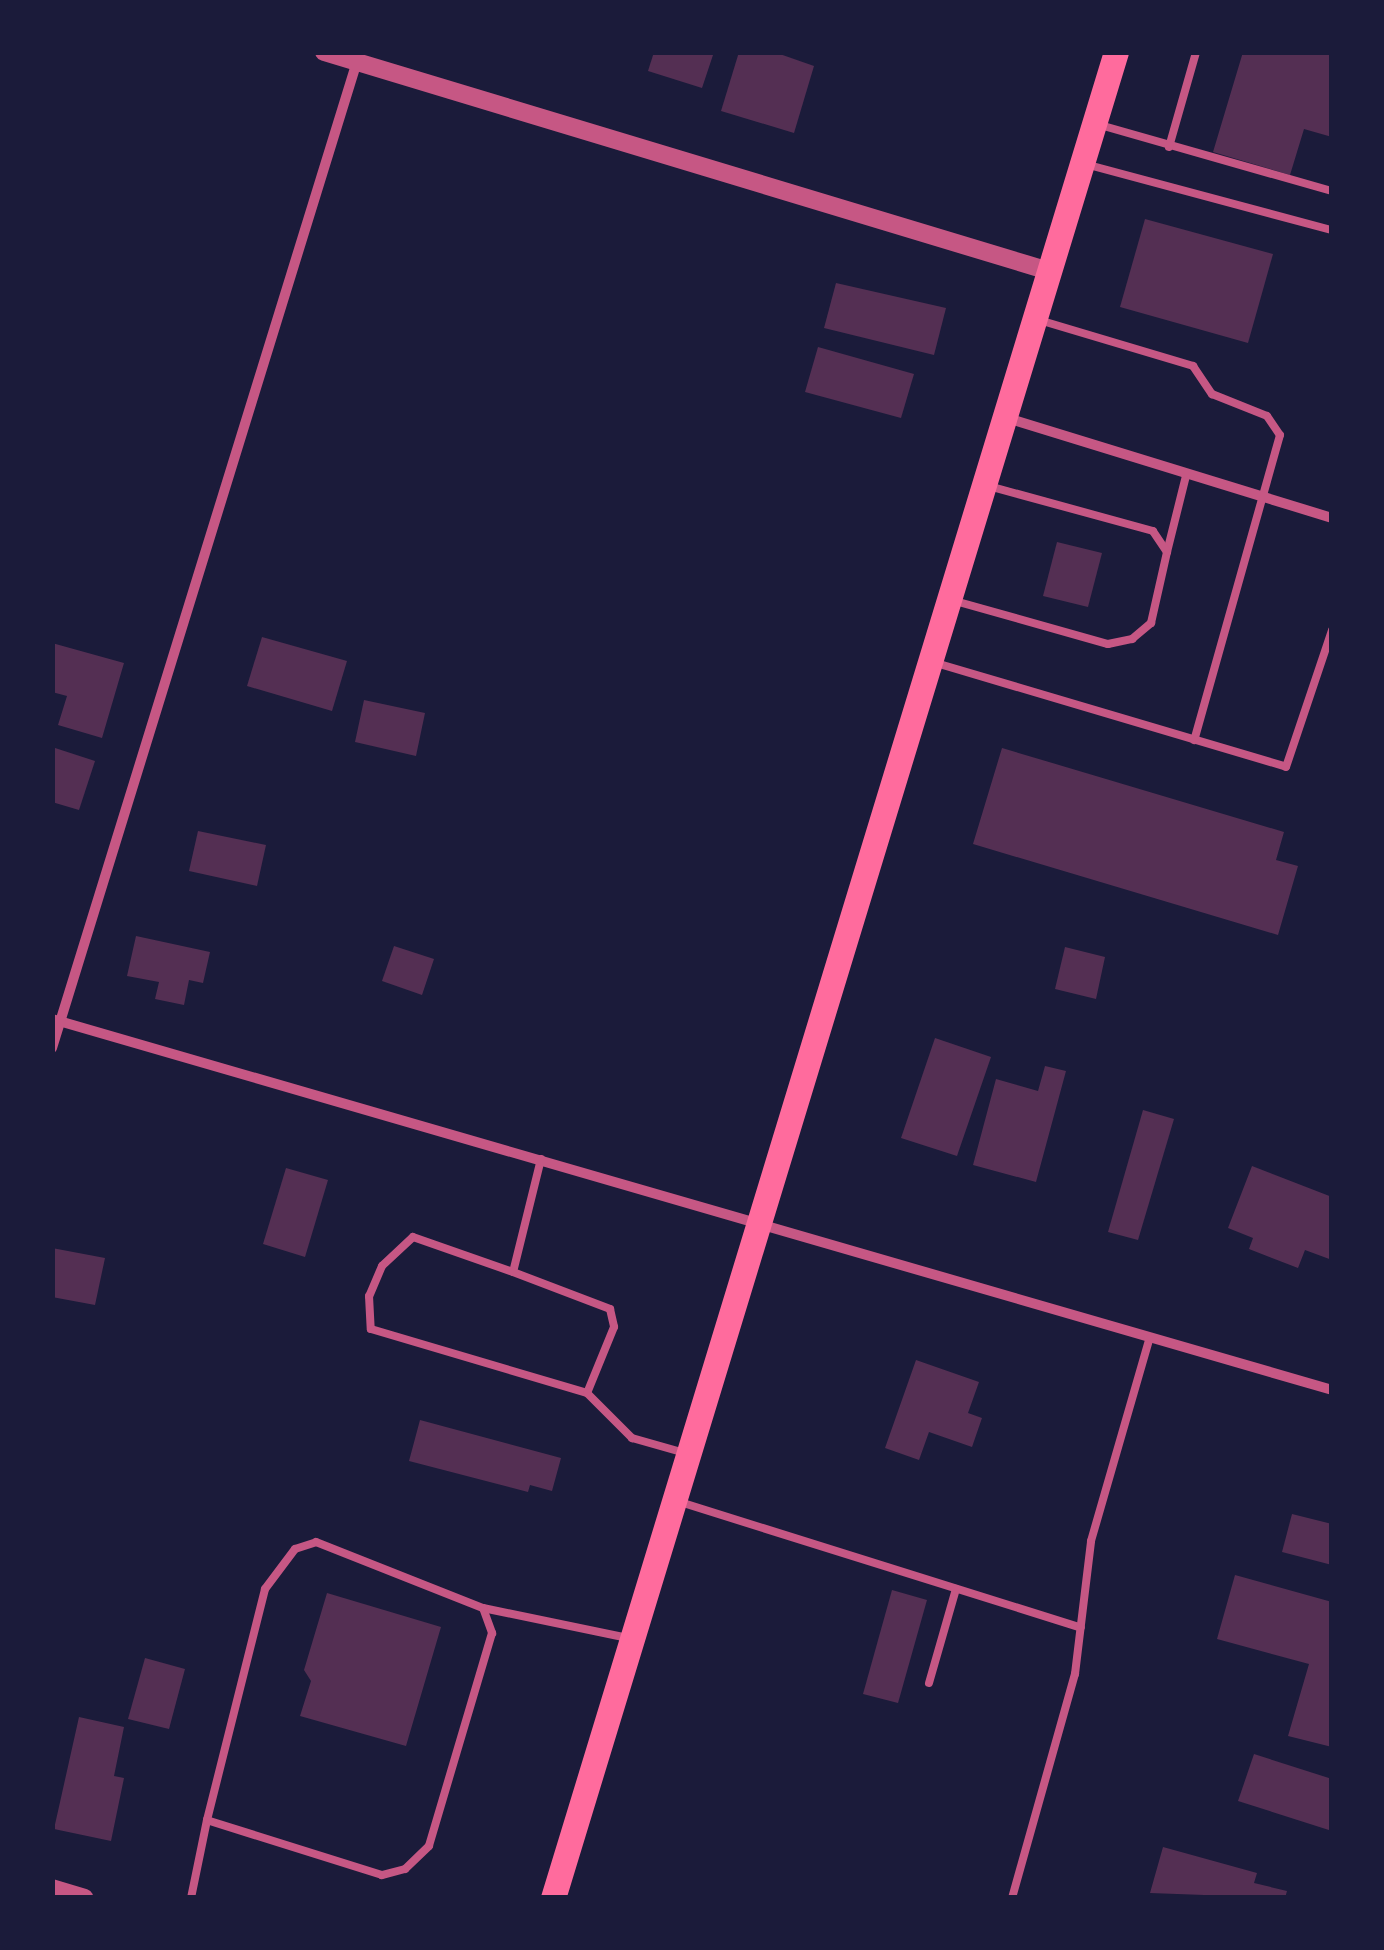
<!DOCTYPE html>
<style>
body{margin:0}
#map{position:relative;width:1384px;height:1950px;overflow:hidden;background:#1b1b3a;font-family:"Source Sans 3",sans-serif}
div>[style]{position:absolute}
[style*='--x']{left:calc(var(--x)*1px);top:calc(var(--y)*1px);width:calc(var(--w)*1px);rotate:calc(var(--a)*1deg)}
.building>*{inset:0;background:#542f53}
.service>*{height:8px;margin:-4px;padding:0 4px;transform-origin:4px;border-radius:4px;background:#c65784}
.minor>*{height:10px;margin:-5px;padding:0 5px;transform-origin:5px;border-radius:5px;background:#c65784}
.tertiary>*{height:18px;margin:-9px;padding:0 9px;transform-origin:9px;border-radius:9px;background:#c65784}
.primary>*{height:25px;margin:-12.5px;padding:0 12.5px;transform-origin:12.5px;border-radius:12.5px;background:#ff6b9d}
span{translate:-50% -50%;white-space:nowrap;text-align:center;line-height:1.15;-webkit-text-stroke:9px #1b1b3a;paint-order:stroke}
.frame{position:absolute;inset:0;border:55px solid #1b1b3a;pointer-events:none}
</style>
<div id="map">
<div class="building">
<div style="clip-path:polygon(654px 52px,714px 52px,702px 88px,648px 71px)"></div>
<div style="clip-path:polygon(739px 52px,774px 52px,814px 66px,794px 133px,721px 111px)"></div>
<div style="clip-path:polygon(1243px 52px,1332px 52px,1332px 137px,1304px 129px,1290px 175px,1213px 152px)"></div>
<div style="clip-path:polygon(1145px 219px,1273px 254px,1248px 343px,1120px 307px)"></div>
<div style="clip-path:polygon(836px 283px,946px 308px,934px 355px,824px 328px)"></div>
<div style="clip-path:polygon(818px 347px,914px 374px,901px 418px,805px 392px)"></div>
<div style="clip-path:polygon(1057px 542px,1102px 553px,1088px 607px,1043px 596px)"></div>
<div style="clip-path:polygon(262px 637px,347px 661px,332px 711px,247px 686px)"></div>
<div style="clip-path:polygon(52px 643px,124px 663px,102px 738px,58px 725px,67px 696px,52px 692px)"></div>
<div style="clip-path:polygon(364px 700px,425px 713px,416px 756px,355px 742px)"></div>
<div style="clip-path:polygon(52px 747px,95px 761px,79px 810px,52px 802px)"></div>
<div style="clip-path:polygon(1002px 748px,1284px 832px,1276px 860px,1298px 866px,1278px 935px,973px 844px)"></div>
<div style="clip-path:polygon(198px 831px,266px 845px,257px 886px,189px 871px)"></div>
<div style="clip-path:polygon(136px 936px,210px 952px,203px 983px,189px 980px,184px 1005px,155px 999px,159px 982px,127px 976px)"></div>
<div style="clip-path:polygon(394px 946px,434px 959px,422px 995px,382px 981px)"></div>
<div style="clip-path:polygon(1065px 947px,1105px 957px,1096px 999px,1055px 989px)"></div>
<div style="clip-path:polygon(935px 1038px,991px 1057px,957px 1156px,901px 1138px)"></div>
<div style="clip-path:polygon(1045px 1066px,1066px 1071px,1036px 1182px,973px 1165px,996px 1079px,1038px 1091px)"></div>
<div style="clip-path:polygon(1143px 1110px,1174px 1119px,1138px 1240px,1108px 1232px)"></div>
<div style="clip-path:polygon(1252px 1166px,1332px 1197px,1332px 1260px,1305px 1250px,1298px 1268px,1249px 1249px,1253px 1238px,1228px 1228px)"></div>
<div style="clip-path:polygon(286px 1168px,328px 1180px,305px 1257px,263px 1244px)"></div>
<div style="clip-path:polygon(52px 1248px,105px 1258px,95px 1305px,52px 1297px)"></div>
<div style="clip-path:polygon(916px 1360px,979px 1382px,968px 1413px,982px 1418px,972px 1447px,929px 1432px,919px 1460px,885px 1448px)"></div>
<div style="clip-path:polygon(420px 1420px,561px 1458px,552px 1491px,530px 1485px,528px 1492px,409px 1461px)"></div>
<div style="clip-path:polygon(1292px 1514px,1332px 1524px,1332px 1565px,1282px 1552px)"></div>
<div style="clip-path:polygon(1235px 1575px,1332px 1602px,1332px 1747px,1288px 1736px,1309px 1664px,1217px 1639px)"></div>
<div style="clip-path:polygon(892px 1590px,927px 1600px,898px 1703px,863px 1694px)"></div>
<div style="clip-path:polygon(327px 1593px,441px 1627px,406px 1746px,300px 1716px,311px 1681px,304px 1670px)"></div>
<div style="clip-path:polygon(145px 1658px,185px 1669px,169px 1729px,128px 1719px)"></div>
<div style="clip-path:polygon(79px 1717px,124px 1727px,114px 1776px,124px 1778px,111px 1841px,54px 1829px)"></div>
<div style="clip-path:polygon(1254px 1754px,1332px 1779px,1332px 1831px,1238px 1801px)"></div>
<div style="clip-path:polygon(1163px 1847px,1257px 1873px,1254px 1883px,1287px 1891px,1285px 1898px,1150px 1893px)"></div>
</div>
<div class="service">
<div style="--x:1100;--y:125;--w:241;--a:15.9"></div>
<div style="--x:1169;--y:147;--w:99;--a:-74.1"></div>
<div style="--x:1085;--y:164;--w:256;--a:15"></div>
<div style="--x:1039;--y:320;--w:161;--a:16.6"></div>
<div style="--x:1193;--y:366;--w:34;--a:56"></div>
<div style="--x:1212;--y:394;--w:59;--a:21.8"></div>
<div style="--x:1267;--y:416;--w:23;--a:56"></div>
<div style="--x:1280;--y:435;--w:317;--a:105.7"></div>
<div style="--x:1167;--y:552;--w:78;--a:-76"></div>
<div style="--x:955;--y:601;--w:159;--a:15.7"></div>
<div style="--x:1108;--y:644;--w:25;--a:-12"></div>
<div style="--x:1132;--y:639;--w:25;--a:-40"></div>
<div style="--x:1151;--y:623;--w:73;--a:-77.3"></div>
<div style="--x:1167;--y:552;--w:25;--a:-124"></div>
<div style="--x:1153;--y:531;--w:170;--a:-164.7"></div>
<div style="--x:936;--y:663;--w:365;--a:16.5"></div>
<div style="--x:1286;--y:767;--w:145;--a:-71.4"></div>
<div style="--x:541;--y:1159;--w:116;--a:103.9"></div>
<div style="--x:513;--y:1272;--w:106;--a:-160.7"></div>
<div style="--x:413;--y:1237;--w:42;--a:136.9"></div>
<div style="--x:382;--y:1266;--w:33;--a:113"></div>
<div style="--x:369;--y:1296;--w:33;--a:87"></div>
<div style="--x:371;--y:1329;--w:225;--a:16.5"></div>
<div style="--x:587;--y:1393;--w:64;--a:45"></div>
<div style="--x:632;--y:1438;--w:55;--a:15.8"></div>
<div style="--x:513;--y:1272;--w:104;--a:20.9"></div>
<div style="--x:610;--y:1309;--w:18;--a:77"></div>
<div style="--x:614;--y:1327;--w:71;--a:112.2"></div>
<div style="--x:680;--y:1502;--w:420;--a:17.4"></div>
<div style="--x:483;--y:1608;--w:148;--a:11.7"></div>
<div style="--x:929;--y:1683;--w:98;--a:-74"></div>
<div style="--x:191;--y:1898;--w:80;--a:-78.4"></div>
<div style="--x:207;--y:1820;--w:238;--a:-75.9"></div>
<div style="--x:265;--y:1589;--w:50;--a:-53.1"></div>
<div style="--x:295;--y:1549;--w:22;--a:-18"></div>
<div style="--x:316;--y:1542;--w:180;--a:21.6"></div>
<div style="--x:483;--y:1608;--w:27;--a:70"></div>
<div style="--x:492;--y:1633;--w:222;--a:106.5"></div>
<div style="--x:429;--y:1846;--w:33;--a:136"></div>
<div style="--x:405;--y:1869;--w:24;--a:165"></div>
<div style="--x:382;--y:1875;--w:183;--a:-162.6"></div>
<div style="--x:1012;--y:1898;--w:233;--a:-74.3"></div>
<div style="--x:1075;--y:1674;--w:134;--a:-83.1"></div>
<div style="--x:1091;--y:1541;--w:212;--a:-73.9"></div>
</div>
<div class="minor">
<div style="--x:1007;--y:418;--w:340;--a:17.1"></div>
<div style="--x:52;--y:1019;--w:1333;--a:16.16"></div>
<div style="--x:52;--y:1048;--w:1043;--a:-72.82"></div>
</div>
<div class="tertiary">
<div style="--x:324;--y:52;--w:761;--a:16.81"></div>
<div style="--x:52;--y:1888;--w:34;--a:17"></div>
</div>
<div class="primary">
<div style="--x:553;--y:1898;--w:1930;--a:-73.04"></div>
</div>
<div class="frame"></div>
</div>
